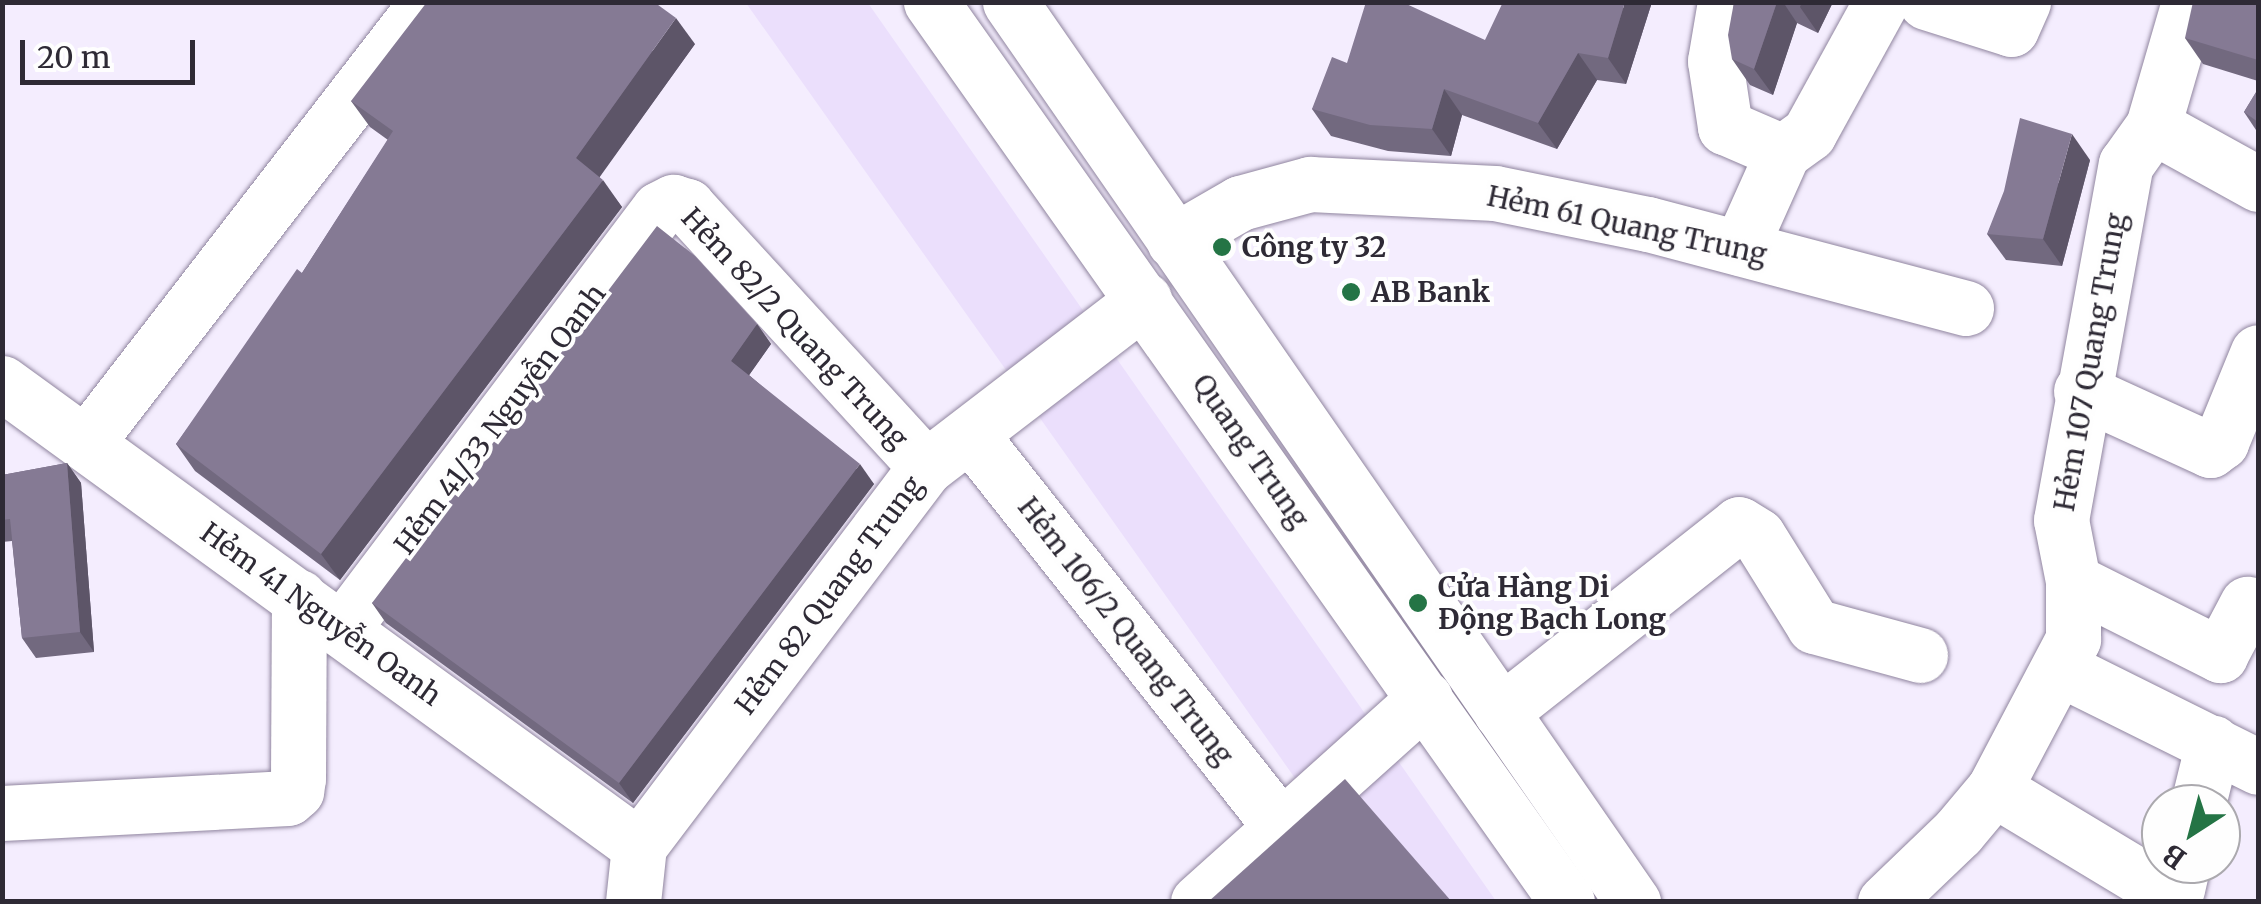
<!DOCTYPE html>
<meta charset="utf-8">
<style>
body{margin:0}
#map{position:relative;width:2261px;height:904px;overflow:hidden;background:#f4edfe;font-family:Merriweather,serif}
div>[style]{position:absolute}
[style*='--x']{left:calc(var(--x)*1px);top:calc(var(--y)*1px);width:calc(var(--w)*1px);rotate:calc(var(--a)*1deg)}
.built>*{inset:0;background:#ebdffc}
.roads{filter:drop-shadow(0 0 2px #90859f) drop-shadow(0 0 2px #90859f)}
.street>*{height:55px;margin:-27.5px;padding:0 27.5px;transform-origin:27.5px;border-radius:27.5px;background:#fff}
.primary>*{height:55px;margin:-27.5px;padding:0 27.5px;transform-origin:27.5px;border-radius:27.5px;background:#fff}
.wall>*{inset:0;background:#72697f}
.shaded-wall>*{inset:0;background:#5d5568}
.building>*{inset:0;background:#857a94}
.dots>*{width:28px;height:28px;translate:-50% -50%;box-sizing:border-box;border:5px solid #fefefe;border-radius:50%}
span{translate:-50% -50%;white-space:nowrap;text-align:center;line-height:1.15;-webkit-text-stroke:8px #fefefe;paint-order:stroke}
.street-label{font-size:28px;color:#2e2a35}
.poi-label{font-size:28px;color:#2e2a35;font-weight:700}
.left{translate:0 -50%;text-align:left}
.frame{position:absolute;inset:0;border:5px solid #2e2a35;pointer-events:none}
.north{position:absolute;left:2141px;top:784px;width:100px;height:100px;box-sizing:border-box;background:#fefefe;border:2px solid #aba9ae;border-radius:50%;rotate:216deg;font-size:28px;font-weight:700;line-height:40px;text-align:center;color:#2e2a35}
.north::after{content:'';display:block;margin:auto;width:35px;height:45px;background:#247445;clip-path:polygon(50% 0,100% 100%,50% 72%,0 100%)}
.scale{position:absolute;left:20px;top:40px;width:175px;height:45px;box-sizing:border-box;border:5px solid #2e2a35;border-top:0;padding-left:12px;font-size:30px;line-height:35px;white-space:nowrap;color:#2e2a35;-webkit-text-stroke:8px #fefefe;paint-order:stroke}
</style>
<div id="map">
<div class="built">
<div style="clip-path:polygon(746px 3px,868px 3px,1496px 901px,1382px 901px)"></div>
</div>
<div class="roads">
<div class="street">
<div style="--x:1725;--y:2;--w:60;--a:99.6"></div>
<div style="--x:1715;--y:61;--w:67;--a:81.4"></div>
<div style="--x:1725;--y:127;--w:63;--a:23.3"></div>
<div style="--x:1926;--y:2;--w:89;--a:17.6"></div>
<div style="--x:2011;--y:29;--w:30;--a:-66"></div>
<div style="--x:2153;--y:126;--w:129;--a:-73.8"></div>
<div style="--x:1174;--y:241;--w:76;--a:-29.9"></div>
<div style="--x:1240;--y:203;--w:73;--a:-15.2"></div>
<div style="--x:1310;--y:184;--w:185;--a:2.8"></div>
<div style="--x:1495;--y:193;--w:156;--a:11.5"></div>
<div style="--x:1648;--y:224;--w:329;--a:14.8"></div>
<div style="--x:1740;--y:248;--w:105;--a:-65.9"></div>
<div style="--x:1783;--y:152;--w:32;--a:-36"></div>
<div style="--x:1809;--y:133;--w:149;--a:-61.2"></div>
<div style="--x:2;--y:383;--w:787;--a:36.01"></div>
<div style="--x:2081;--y:391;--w:142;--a:24.6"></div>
<div style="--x:2210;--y:450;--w:14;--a:-36"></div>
<div style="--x:2221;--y:442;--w:97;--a:-67.7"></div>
<div style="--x:970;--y:434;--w:501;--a:51.64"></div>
<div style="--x:86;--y:443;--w:557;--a:-52.29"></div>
<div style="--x:2073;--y:581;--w:165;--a:26.7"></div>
<div style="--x:2220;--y:655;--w:58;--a:-62.1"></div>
<div style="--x:342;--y:629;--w:526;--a:-52.96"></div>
<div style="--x:659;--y:209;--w:16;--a:-27"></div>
<div style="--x:673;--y:202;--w:15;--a:16"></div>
<div style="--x:687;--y:206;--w:354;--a:47.5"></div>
<div style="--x:2061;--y:669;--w:220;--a:26.4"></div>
<div style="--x:1501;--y:712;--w:303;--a:-38.3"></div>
<div style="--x:1739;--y:524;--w:22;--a:32"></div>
<div style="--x:1758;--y:536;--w:106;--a:58.1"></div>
<div style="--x:1814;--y:626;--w:110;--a:15.3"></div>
<div style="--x:1994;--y:789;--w:200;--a:31.1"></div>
<div style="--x:2165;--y:892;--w:12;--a:-14"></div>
<div style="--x:2177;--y:889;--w:26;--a:-77"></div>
<div style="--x:2198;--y:804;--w:63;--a:-76.2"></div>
<div style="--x:2;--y:813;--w:286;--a:-3"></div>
<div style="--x:288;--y:798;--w:11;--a:-41"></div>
<div style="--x:296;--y:791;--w:13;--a:-81"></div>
<div style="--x:298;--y:778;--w:181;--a:-89.7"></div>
<div style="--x:639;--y:846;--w:475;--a:-52.9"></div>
<div style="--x:926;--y:467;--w:275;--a:-37.5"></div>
<div style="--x:633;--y:902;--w:56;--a:-83.9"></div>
<div style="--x:1198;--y:902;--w:305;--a:-41.9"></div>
<div style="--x:1885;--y:902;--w:101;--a:-43.8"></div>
<div style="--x:1958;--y:832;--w:56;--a:-50.1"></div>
<div style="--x:1994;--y:789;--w:170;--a:-62.2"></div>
<div style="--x:2073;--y:639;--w:58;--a:-90"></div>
<div style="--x:2073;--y:581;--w:62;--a:-101.1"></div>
<div style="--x:2061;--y:520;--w:362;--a:-79.7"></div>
<div style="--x:2126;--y:164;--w:47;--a:-54.6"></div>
<div style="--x:2153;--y:126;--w:120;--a:28.9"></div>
</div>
<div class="primary">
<div style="--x:931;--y:2;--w:1102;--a:54.75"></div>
<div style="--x:1010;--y:2;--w:1095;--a:55.31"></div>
</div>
</div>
<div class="wall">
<div style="clip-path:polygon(1652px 2px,1626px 84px,1597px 80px,1557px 149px,1462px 115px,1451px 156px,1388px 151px,1331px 136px,1312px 109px,1347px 63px,1485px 40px)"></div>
<div style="clip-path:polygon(1734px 2px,1833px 2px,1818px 33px,1797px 23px,1773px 95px,1750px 85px,1732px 59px)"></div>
<div style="clip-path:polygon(2258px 2px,2258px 81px,2203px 64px,2185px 38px)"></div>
<div style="clip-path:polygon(695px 44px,599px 177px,622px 207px,340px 580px,195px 471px,176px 444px,302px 273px,388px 140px,370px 127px,351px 101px)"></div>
<div style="clip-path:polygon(2258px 89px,2258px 133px,2244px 112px)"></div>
<div style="clip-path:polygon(2090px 160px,2062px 266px,2006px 260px,1987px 234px)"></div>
<div style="clip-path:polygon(757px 324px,771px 344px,749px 375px,874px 484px,633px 803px,386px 623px,372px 603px)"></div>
<div style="clip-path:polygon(67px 463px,81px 483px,94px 652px,36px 658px,22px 638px,12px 541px,2px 542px,2px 475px)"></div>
</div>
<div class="shaded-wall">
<div style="clip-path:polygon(1625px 2px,1652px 2px,1626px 84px,1608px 58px)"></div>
<div style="clip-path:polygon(1777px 2px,1783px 2px,1797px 23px,1773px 95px,1754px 69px)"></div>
<div style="clip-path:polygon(1802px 2px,1833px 2px,1818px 33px,1800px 7px)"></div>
<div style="clip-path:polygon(676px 18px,695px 44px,594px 185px,576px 158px)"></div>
<div style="clip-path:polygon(1578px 53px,1597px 80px,1557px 149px,1538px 123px)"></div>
<div style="clip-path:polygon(1444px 89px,1462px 115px,1451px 156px,1432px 129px)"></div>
<div style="clip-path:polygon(2072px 134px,2090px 160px,2062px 266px,2043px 239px)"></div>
<div style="clip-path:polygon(603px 180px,622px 207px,340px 580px,321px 554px)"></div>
<div style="clip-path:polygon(757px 324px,771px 344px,745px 381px,731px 361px)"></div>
<div style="clip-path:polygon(67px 463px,81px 483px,94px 652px,80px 632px)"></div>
<div style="clip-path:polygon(860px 464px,874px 484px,633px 803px,619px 783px)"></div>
</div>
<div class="building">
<div style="clip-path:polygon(427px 2px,654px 2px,676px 18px,576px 158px,603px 180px,321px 554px,176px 444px,297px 269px,302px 273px,393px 131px,351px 101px)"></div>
<div style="clip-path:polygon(1366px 2px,1402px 2px,1485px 40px,1503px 2px,1625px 2px,1608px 58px,1578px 53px,1538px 123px,1444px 89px,1432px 129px,1370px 125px,1312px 109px,1332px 57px,1347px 63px)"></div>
<div style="clip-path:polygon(1734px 2px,1777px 2px,1754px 69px,1732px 59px,1728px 35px)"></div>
<div style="clip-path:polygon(2193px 2px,2258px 2px,2258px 60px,2185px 38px)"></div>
<div style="clip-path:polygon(2258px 89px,2258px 122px,2244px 112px)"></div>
<div style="clip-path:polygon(2020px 118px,2072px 134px,2043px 239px,1987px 234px,2004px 191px)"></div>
<div style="clip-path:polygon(657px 226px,695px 256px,757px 324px,731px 361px,860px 464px,619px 783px,372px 603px)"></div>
<div style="clip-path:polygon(67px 463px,80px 632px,22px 638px,10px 519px,2px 520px,2px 475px)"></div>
<div style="clip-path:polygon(1345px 779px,1452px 902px,1208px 902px)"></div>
</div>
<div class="dots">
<div style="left:1222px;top:247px;background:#247445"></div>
<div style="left:1351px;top:292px;background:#247445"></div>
<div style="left:1418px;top:603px;background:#247445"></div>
</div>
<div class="street-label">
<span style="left:1627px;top:225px;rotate:12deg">Hẻm 61 Quang Trung</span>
<span style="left:795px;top:328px;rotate:47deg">Hẻm 82/2 Quang Trung</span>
<span style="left:2090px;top:362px;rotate:-80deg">Hẻm 107 Quang Trung</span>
<span style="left:500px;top:419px;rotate:-53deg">Hẻm 41/33 Nguyễn Oanh</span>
<span style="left:1251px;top:451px;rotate:55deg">Quang Trung</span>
<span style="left:829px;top:595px;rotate:-53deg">Hẻm 82 Quang Trung</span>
<span style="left:321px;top:614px;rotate:36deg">Hẻm 41 Nguyễn Oanh</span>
<span style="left:1126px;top:631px;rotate:52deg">Hẻm 106/2 Quang Trung</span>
</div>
<div class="poi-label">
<span class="left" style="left:1242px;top:247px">Công ty 32</span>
<span class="left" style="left:1371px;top:292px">AB Bank</span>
<span class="left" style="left:1438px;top:603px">Cửa Hàng Di<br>Động Bạch Long</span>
</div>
<div class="frame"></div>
<div class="north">B</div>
<div class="scale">20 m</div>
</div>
